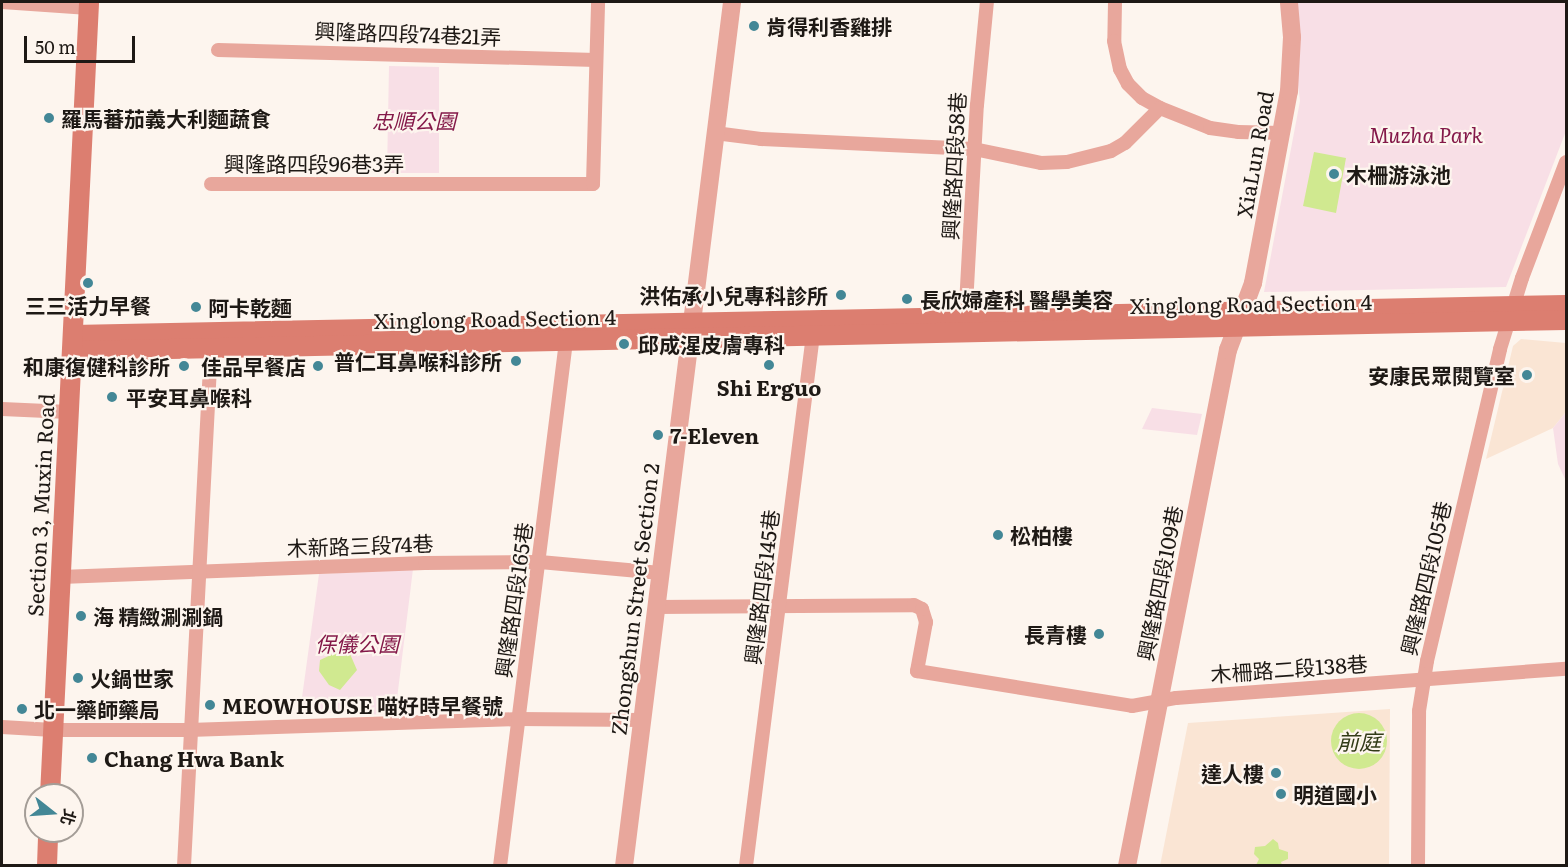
<!DOCTYPE html>
<meta charset="utf-8">
<style>
body{margin:0}
#map{position:relative;width:1568px;height:867px;overflow:hidden;background:#fdf5ee;font-family:Literata,"Noto Sans TC",serif}
div>[style]{position:absolute}
[style*='--x']{left:calc(var(--x)*1px);top:calc(var(--y)*1px);width:calc(var(--w)*1px);rotate:calc(var(--a)*1deg)}
.built>*{inset:0;background:#fae5d4}
.green>*{inset:0;background:#f8dfe6}
.water>*{inset:0;background:#d0e990}
.round{border-radius:50%}
.minor>*{height:14px;margin:-7px;padding:0 7px;transform-origin:7px;border-radius:7px;background:#e8a79c}
.tertiary>*{height:18px;margin:-9px;padding:0 9px;transform-origin:9px;border-radius:9px;background:#e8a79c}
.secondary>*{height:20px;margin:-10px;padding:0 10px;transform-origin:10px;border-radius:10px;background:#dc7e70}
.dots>*{width:16px;height:16px;translate:-50% -50%;box-sizing:border-box;border:3px solid #fdf5ee;border-radius:50%}
span{translate:-50% -50%;white-space:nowrap;text-align:center;line-height:1.15;-webkit-text-stroke:4.5px #fdf5ee;paint-order:stroke}
.poi-label{font-size:21px;color:#1e1915;font-weight:700}
.left{translate:0 -50%;text-align:left}
.right{translate:-100% -50%;text-align:right}
.street-label{font-size:21px;color:#1e1915}
.park-label{font-size:21px;color:#841949;font-style:italic}
.water-label{font-size:22px;color:#323b17;font-style:italic}
.frame{position:absolute;inset:0;border:3px solid #1e1915;pointer-events:none}
.north{position:absolute;left:24px;top:783px;width:60px;height:60px;box-sizing:border-box;background:#fdf5ee;border:2px solid #a49d97;border-radius:50%;rotate:107deg;font-size:16px;font-weight:700;line-height:24px;text-align:center;color:#1e1915}
.north::after{content:'';display:block;margin:auto;width:21px;height:27px;background:#438796;clip-path:polygon(50% 0,100% 100%,50% 72%,0 100%)}
.scale{position:absolute;left:24px;top:36px;width:111px;height:27px;box-sizing:border-box;border:3px solid #1e1915;border-top:0;padding-left:8px;font-size:18px;line-height:21px;white-space:nowrap;color:#1e1915;-webkit-text-stroke:4px #fdf5ee;paint-order:stroke}
</style>
<div id="map">
<div class="built">
<div style="clip-path:polygon(1521px 339px,1566px 343px,1566px 412px,1553px 428px,1486px 459px,1513px 346px)"></div>
<div style="clip-path:polygon(1390px 709px,1389px 865px,1160px 866px,1188px 723px)"></div>
</div>
<div class="green">
<div style="clip-path:polygon(1288px 2px,1566px 2px,1566px 131px,1506px 287px,1264px 292px,1300px 101px)"></div>
<div style="clip-path:polygon(389px 66px,439px 67px,439px 173px,387px 173px)"></div>
<div style="clip-path:polygon(1152px 408px,1202px 414px,1197px 435px,1142px 429px)"></div>
<div style="clip-path:polygon(1566px 412px,1566px 481px,1558px 464px,1553px 428px)"></div>
<div style="clip-path:polygon(413px 569px,395px 715px,300px 712px,319px 574px)"></div>
</div>
<div class="water">
<div style="clip-path:polygon(1314px 152px,1346px 158px,1336px 213px,1303px 206px)"></div>
<div style="clip-path:polygon(341px 645px,350px 654px,357px 670px,340px 690px,329px 685px,319px 671px,320px 660px,333px 654px)"></div>
<div class="round" style="left:1331px;top:713px;width:56px;height:56px"></div>
<div style="clip-path:polygon(1273px 839px,1278px 843px,1279px 849px,1288px 852px,1288px 859px,1281px 862px,1282px 865px,1256px 865px,1259px 859px,1254px 854px,1255px 847px,1265px 846px)"></div>
</div>
<div class="minor">
<div style="--x:2;--y:2;--w:87;--a:3.9"></div>
<div style="--x:1115;--y:2;--w:39;--a:91"></div>
<div style="--x:1114;--y:41;--w:29;--a:78"></div>
<div style="--x:1120;--y:69;--w:17;--a:62"></div>
<div style="--x:1128;--y:84;--w:20;--a:45"></div>
<div style="--x:1142;--y:98;--w:21;--a:29"></div>
<div style="--x:1160;--y:108;--w:54;--a:21.8"></div>
<div style="--x:1210;--y:128;--w:28;--a:8"></div>
<div style="--x:1238;--y:132;--w:44;--a:1.3"></div>
<div style="--x:218;--y:50;--w:378;--a:1.5"></div>
<div style="--x:715;--y:133;--w:46;--a:7.4"></div>
<div style="--x:761;--y:139;--w:213;--a:2.7"></div>
<div style="--x:974;--y:149;--w:68;--a:11.8"></div>
<div style="--x:1041;--y:163;--w:26;--a:-2"></div>
<div style="--x:1067;--y:162;--w:45;--a:-14"></div>
<div style="--x:1111;--y:151;--w:16;--a:-30"></div>
<div style="--x:1125;--y:143;--w:49;--a:-45"></div>
<div style="--x:211;--y:184;--w:382;--a:0"></div>
<div style="--x:593;--y:184;--w:182;--a:-88.4"></div>
<div style="--x:965;--y:324;--w:219;--a:-86.9"></div>
<div style="--x:977;--y:105;--w:103;--a:-84.5"></div>
<div style="--x:2;--y:409;--w:67;--a:2.6"></div>
<div style="--x:61;--y:577;--w:364;--a:-2.2"></div>
<div style="--x:425;--y:563;--w:115;--a:-0.5"></div>
<div style="--x:540;--y:562;--w:121;--a:5.2"></div>
<div style="--x:656;--y:607;--w:258;--a:-0.4"></div>
<div style="--x:914;--y:605;--w:9;--a:27"></div>
<div style="--x:922;--y:609;--w:14;--a:73"></div>
<div style="--x:926;--y:622;--w:50;--a:100.4"></div>
<div style="--x:917;--y:671;--w:218;--a:9.2"></div>
<div style="--x:1132;--y:706;--w:45;--a:-10.3"></div>
<div style="--x:1176;--y:698;--w:391;--a:-4.3"></div>
<div style="--x:2;--y:727;--w:51;--a:3.4"></div>
<div style="--x:53;--y:730;--w:136;--a:0"></div>
<div style="--x:189;--y:730;--w:329;--a:-1.9"></div>
<div style="--x:518;--y:719;--w:124;--a:0.5"></div>
<div style="--x:184;--y:866;--w:519;--a:-87.02"></div>
<div style="--x:500;--y:866;--w:529;--a:-82.83"></div>
<div style="--x:746;--y:866;--w:535;--a:-82.81"></div>
<div style="--x:813;--y:335;--w:8;--a:-140"></div>
<div style="--x:1418;--y:866;--w:155;--a:-89.6"></div>
<div style="--x:1419;--y:711;--w:51;--a:-80.9"></div>
<div style="--x:1427;--y:661;--w:320;--a:-76.8"></div>
<div style="--x:1500;--y:349;--w:74;--a:-72.8"></div>
<div style="--x:1522;--y:278;--w:124;--a:-69.2"></div>
</div>
<div class="tertiary">
<div style="--x:624;--y:866;--w:871;--a:-82.87"></div>
<div style="--x:1127;--y:866;--w:526;--a:-78.93"></div>
<div style="--x:1228;--y:350;--w:72;--a:-69.5"></div>
<div style="--x:1253;--y:283;--w:195;--a:-79.4"></div>
<div style="--x:1289;--y:91;--w:54;--a:-86.8"></div>
<div style="--x:1292;--y:37;--w:35;--a:-95"></div>
</div>
<div class="secondary">
<div style="--x:73;--y:335;--w:1493;--a:-1.15"></div>
<div style="--x:72;--y:351;--w:1494;--a:-1.19"></div>
<div style="--x:50;--y:795;--w:794;--a:-87.18"></div>
<div style="--x:47;--y:866;--w:35;--a:-88"></div>
</div>
<div class="dots">
<div style="left:754px;top:26px;background:#438796"></div>
<div style="left:49px;top:118px;background:#438796"></div>
<div style="left:1334px;top:174px;background:#438796"></div>
<div style="left:88px;top:283px;background:#438796"></div>
<div style="left:841px;top:295px;background:#438796"></div>
<div style="left:907px;top:299px;background:#438796"></div>
<div style="left:196px;top:307px;background:#438796"></div>
<div style="left:624px;top:344px;background:#438796"></div>
<div style="left:516px;top:361px;background:#438796"></div>
<div style="left:769px;top:365px;background:#438796"></div>
<div style="left:184px;top:366px;background:#438796"></div>
<div style="left:318px;top:366px;background:#438796"></div>
<div style="left:1527px;top:375px;background:#438796"></div>
<div style="left:112px;top:397px;background:#438796"></div>
<div style="left:658px;top:435px;background:#438796"></div>
<div style="left:998px;top:535px;background:#438796"></div>
<div style="left:81px;top:616px;background:#438796"></div>
<div style="left:1099px;top:634px;background:#438796"></div>
<div style="left:78px;top:678px;background:#438796"></div>
<div style="left:210px;top:705px;background:#438796"></div>
<div style="left:22px;top:709px;background:#438796"></div>
<div style="left:92px;top:758px;background:#438796"></div>
<div style="left:1276px;top:773px;background:#438796"></div>
<div style="left:1281px;top:794px;background:#438796"></div>
</div>
<div class="poi-label">
<span class="left" style="left:766px;top:26px">肯得利香雞排</span>
<span class="left" style="left:61px;top:118px">羅馬蕃茄義大利麵蔬食</span>
<span class="left" style="left:1346px;top:174px">木柵游泳池</span>
<span class="right" style="left:828px;top:295px">洪佑承小兒專科診所</span>
<span class="left" style="left:920px;top:299px">長欣婦產科 醫學美容</span>
<span style="left:88px;top:305px">三三活力早餐</span>
<span class="left" style="left:208px;top:307px">阿卡乾麵</span>
<span class="left" style="left:638px;top:344px">邱成湦皮膚專科</span>
<span class="right" style="left:502px;top:361px">普仁耳鼻喉科診所</span>
<span class="right" style="left:170px;top:366px">和康復健科診所</span>
<span class="right" style="left:306px;top:366px">佳品早餐店</span>
<span class="right" style="left:1515px;top:375px">安康民眾閱覽室</span>
<span style="left:769px;top:387px">Shi Erguo</span>
<span class="left" style="left:126px;top:397px">平安耳鼻喉科</span>
<span class="left" style="left:670px;top:435px">7-Eleven</span>
<span class="left" style="left:1010px;top:535px">松柏樓</span>
<span class="left" style="left:93px;top:616px">海 精緻涮涮鍋</span>
<span class="right" style="left:1087px;top:634px">長青樓</span>
<span class="left" style="left:90px;top:678px">火鍋世家</span>
<span class="left" style="left:222px;top:705px">MEOWHOUSE 喵好時早餐號</span>
<span class="left" style="left:34px;top:709px">北一藥師藥局</span>
<span class="left" style="left:104px;top:758px">Chang Hwa Bank</span>
<span class="right" style="left:1264px;top:773px">達人樓</span>
<span class="left" style="left:1293px;top:794px">明道國小</span>
</div>
<div class="street-label">
<span style="left:408px;top:33px;rotate:2deg">興隆路四段74巷21弄</span>
<span style="left:1254px;top:154px;rotate:-80deg">XiaLun Road</span>
<span style="left:314px;top:163px">興隆路四段96巷3弄</span>
<span style="left:953px;top:166px;rotate:-87deg">興隆路四段58巷</span>
<span style="left:1251px;top:303px;rotate:-1deg">Xinglong Road Section 4</span>
<span style="left:495px;top:318px;rotate:-1deg">Xinglong Road Section 4</span>
<span style="left:40px;top:505px;rotate:-87deg">Section 3, Muxin Road</span>
<span style="left:360px;top:545px;rotate:-2deg">木新路三段74巷</span>
<span style="left:1425px;top:578px;rotate:-77deg">興隆路四段105巷</span>
<span style="left:1159px;top:583px;rotate:-79deg">興隆路四段109巷</span>
<span style="left:761px;top:587px;rotate:-83deg">興隆路四段145巷</span>
<span style="left:634px;top:599px;rotate:-83deg">Zhongshun Street Section 2</span>
<span style="left:513px;top:600px;rotate:-82deg">興隆路四段165巷</span>
<span style="left:1289px;top:668px;rotate:-4deg">木柵路二段138巷</span>
</div>
<div class="park-label">
<span style="left:414px;top:120px">忠順公園</span>
<span style="left:1426px;top:134px">Muzha Park</span>
<span style="left:357px;top:643px">保儀公園</span>
</div>
<div class="water-label">
<span style="left:1359px;top:741px">前庭</span>
</div>
<div class="frame"></div>
<div class="north">北</div>
<div class="scale">50 m</div>
</div>
